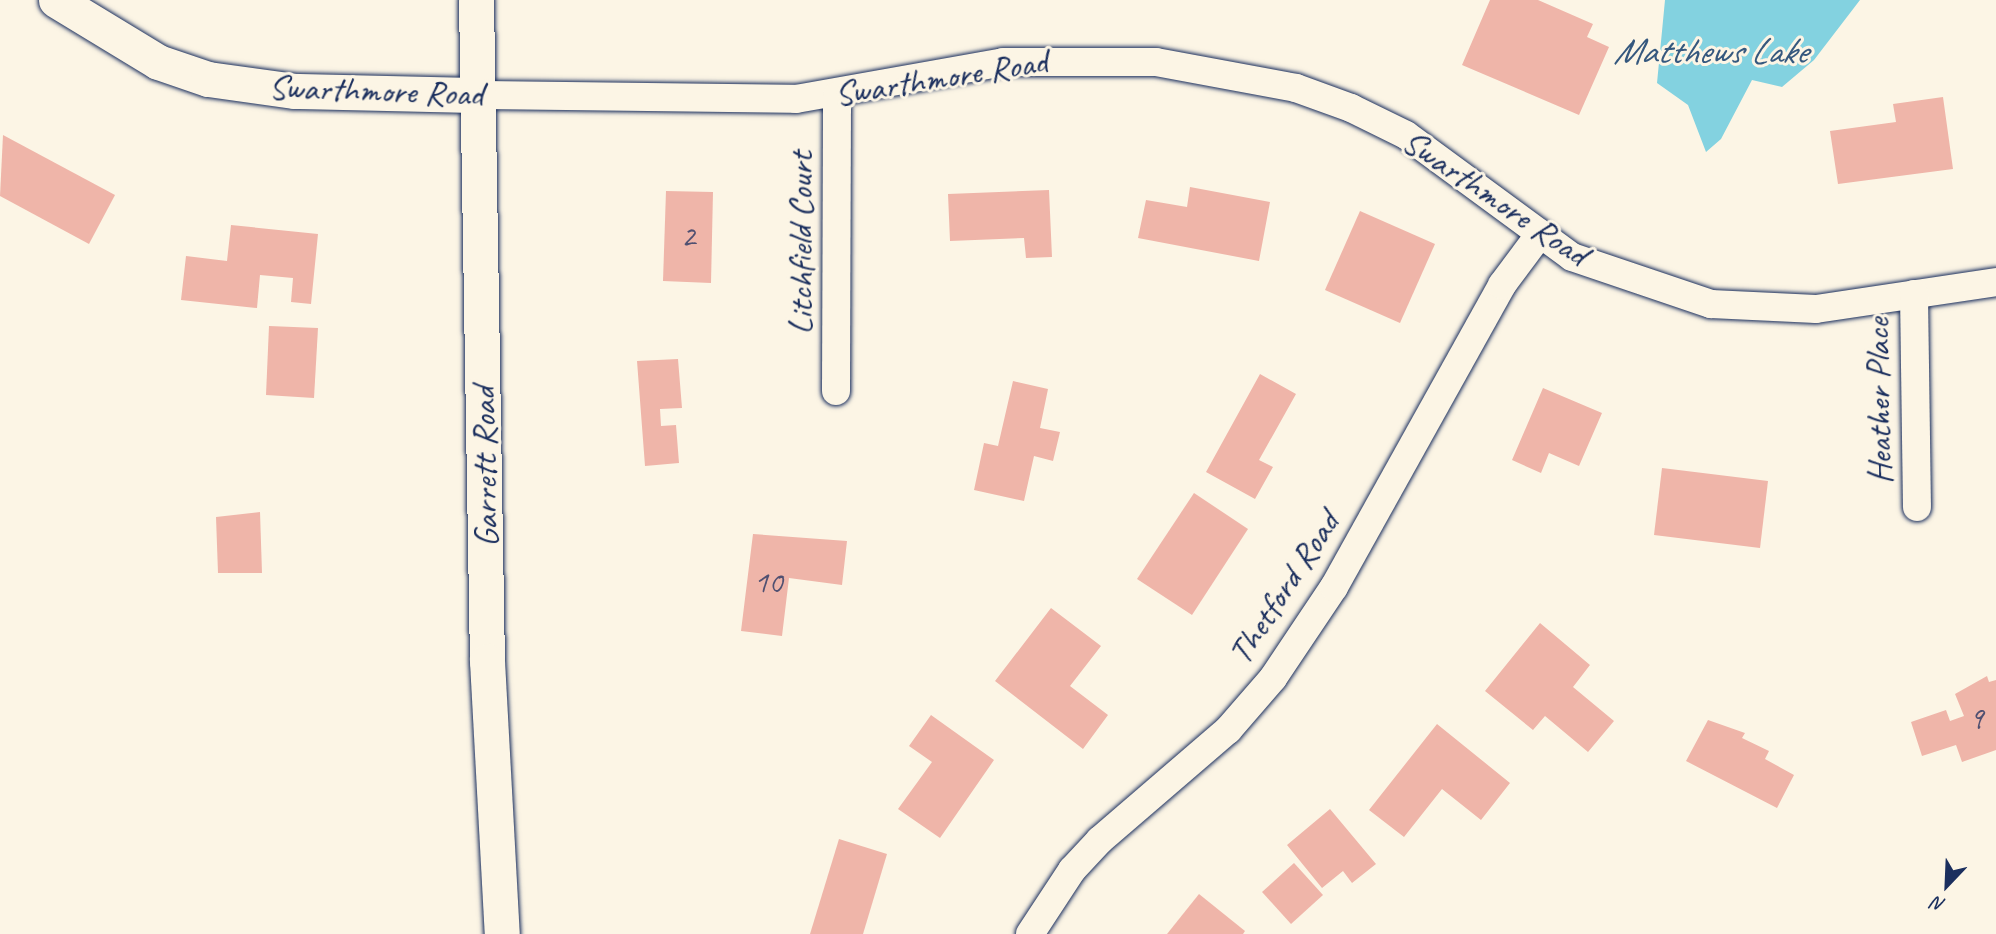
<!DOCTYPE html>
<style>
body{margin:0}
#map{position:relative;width:1996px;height:934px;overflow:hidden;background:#fcf5e5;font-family:Caveat,sans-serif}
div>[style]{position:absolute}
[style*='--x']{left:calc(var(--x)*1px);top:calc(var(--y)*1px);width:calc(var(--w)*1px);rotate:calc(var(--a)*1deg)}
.water>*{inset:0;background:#83d2e0}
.building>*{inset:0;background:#efb5a9}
.roads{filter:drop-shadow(0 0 2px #1b2f5e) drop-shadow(0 0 2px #1b2f5e)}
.minor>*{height:28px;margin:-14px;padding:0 14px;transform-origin:14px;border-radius:14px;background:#fcf5e5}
.tertiary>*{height:35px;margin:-17.5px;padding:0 17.5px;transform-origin:17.5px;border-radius:17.5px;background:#fcf5e5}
span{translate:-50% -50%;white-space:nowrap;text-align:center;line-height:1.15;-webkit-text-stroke:6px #fcf5e5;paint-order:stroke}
.number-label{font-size:32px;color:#505071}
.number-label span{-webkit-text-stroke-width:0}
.street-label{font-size:35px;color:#1b2f5e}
.water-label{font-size:37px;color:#35587e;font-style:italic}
.north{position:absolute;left:1912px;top:850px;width:70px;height:70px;-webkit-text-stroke:5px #fcf5e5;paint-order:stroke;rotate:203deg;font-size:19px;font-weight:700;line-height:28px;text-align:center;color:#1b2f5e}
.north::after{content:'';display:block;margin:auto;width:24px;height:32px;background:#1b2f5e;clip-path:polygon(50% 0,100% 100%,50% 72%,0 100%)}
</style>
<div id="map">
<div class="water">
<div style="clip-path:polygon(1665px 0,1860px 0,1814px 60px,1782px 87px,1752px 80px,1721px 139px,1706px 152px,1688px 105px,1657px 83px)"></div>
</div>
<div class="building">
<div style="clip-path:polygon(1490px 0,1538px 0,1593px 24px,1587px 37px,1609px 47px,1579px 115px,1462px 65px)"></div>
<div style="clip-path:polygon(1943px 97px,1953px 169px,1838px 184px,1830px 131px,1896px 122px,1893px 104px)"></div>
<div style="clip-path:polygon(3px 135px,115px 195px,89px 244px,0 196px)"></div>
<div style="clip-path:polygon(1190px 187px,1270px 202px,1259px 261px,1138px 238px,1146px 200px,1187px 207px)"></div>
<div style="clip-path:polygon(1049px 190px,1052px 257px,1026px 258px,1024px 238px,950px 241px,948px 194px)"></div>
<div style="clip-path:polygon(666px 191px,713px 192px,711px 283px,663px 281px)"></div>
<div style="clip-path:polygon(1360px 211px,1435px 244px,1400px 323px,1325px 290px)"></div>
<div style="clip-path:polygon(231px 225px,318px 234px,311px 304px,291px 302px,293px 278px,260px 275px,257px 308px,181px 300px,186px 256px,227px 261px)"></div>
<div style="clip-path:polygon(269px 326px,318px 328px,314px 398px,266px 395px)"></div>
<div style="clip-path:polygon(678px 359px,682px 408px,660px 409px,661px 426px,676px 425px,679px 463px,645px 466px,637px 361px)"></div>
<div style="clip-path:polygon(1260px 374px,1296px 394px,1259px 460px,1273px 467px,1255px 499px,1206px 472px)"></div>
<div style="clip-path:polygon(1013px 381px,1048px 389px,1040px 428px,1060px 432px,1053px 461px,1034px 456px,1024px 501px,974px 490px,984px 443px,998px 446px)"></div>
<div style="clip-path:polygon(1543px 388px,1602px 413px,1579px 466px,1549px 453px,1541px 473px,1512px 460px)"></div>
<div style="clip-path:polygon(1662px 468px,1768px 481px,1760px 548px,1654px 535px)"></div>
<div style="clip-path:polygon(1194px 493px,1248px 529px,1192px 615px,1137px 579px)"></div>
<div style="clip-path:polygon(260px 512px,262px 573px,218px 573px,216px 517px)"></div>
<div style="clip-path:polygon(753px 534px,847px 541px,842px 585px,789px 578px,782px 636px,741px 631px)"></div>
<div style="clip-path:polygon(1051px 608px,1101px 646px,1070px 686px,1108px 715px,1083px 749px,995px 681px)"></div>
<div style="clip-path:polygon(1540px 623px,1590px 665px,1573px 687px,1614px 721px,1588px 752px,1545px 716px,1533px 730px,1485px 691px)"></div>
<div style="clip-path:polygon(1987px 676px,1989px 682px,1996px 680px,1996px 750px,1962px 762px,1956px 745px,1922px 756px,1911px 722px,1946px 710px,1950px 721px,1964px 716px,1955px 694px)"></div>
<div style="clip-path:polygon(931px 715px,994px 760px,940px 838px,898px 809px,932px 762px,909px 746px)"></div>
<div style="clip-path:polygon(1708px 720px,1745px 733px,1742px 738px,1769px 751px,1765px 759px,1794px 775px,1777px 808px,1686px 761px)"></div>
<div style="clip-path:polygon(1437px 724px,1510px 783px,1481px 820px,1442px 789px,1404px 837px,1369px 810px)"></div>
<div style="clip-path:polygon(1330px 809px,1376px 864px,1352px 883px,1343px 871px,1322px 888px,1287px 845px)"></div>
<div style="clip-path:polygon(839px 839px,887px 854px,863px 934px,810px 934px)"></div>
<div style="clip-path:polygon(1294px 863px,1323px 895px,1291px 924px,1262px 892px)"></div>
<div style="clip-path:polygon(1199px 894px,1245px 931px,1243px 934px,1167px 934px)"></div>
</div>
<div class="roads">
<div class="minor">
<div style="--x:478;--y:95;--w:318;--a:0.7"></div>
<div style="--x:796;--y:99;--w:210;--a:-10.1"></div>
<div style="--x:1003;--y:62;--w:153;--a:0"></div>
<div style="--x:1156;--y:62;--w:142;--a:10.5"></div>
<div style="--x:1296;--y:88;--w:59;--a:20"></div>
<div style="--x:1351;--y:108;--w:61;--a:26.1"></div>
<div style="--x:1406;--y:135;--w:206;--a:36.3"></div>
<div style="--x:1572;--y:257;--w:147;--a:18.7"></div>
<div style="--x:1711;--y:304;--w:105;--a:2.7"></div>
<div style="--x:1816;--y:309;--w:182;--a:-8.5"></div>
<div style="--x:1914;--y:294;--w:213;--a:89.2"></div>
<div style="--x:836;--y:391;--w:295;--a:-89.8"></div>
<div style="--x:1030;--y:934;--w:77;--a:-56.7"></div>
<div style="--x:1072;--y:870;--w:41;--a:-47"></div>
<div style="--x:1100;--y:840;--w:169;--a:-40.7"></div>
<div style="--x:1228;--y:730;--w:69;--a:-49.1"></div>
<div style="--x:1273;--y:678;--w:110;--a:-56.2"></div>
<div style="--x:1334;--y:587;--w:346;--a:-60.9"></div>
<div style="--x:1502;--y:285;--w:64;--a:-53.3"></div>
</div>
<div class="tertiary">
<div style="--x:56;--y:0;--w:119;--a:31.3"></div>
<div style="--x:158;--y:62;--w:53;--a:18.8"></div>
<div style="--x:208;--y:79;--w:88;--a:7.9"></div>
<div style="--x:295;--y:91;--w:183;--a:1.3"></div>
<div style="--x:476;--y:0;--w:661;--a:89.05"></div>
<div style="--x:487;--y:661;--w:273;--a:86.9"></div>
</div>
</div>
<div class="number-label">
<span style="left:688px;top:236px">2</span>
<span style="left:768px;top:582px">10</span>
<span style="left:1976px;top:718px">9</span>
</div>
<div class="street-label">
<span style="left:941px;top:78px;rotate:-9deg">Swarthmore Road</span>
<span style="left:376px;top:91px;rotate:2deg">Swarthmore Road</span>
<span style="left:1495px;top:198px;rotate:34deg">Swarthmore Road</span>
<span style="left:801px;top:243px;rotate:-90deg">Litchfield Court</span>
<span style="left:1879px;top:401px;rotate:-91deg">Heather Place</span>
<span style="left:485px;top:467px;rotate:-91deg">Garrett Road</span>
<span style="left:1284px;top:588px;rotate:-57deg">Thetford Road</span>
</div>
<div class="water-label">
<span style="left:1710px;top:51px">Matthews Lake</span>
</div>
<div class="north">N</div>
</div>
